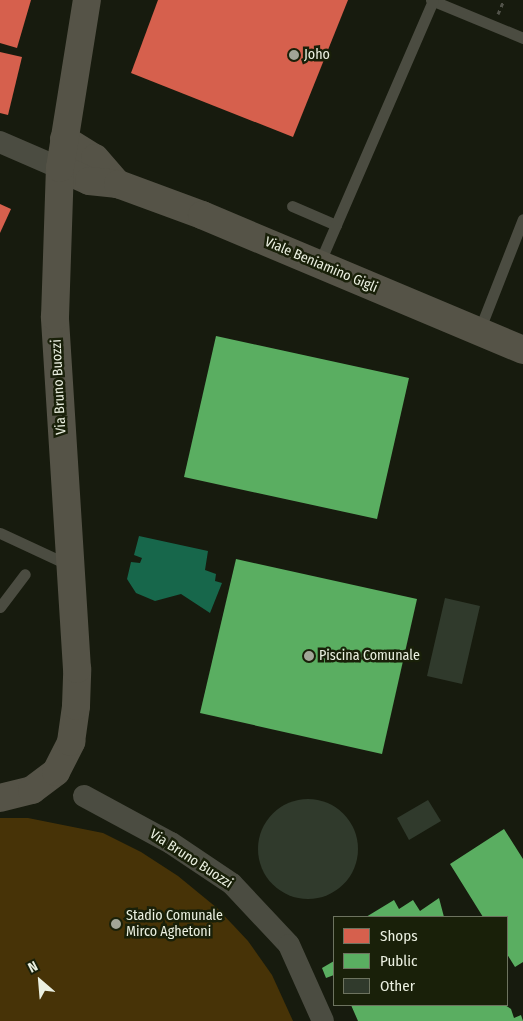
<!DOCTYPE html>
<style>
body{margin:0}
#map{position:relative;width:523px;height:1021px;overflow:hidden;background:#171b0e;font-family:"Fira Sans Condensed",sans-serif}
div>[style]{position:absolute}
[style*='--x']{left:calc(var(--x)*1px);top:calc(var(--y)*1px);width:calc(var(--w)*1px);rotate:calc(var(--a)*1deg)}
.green>*{inset:0;background:#473307}
.water>*{inset:0;background:#17674b}
.shops>*{inset:0;background:#d6604d}
.public>*{inset:0;background:#5aae61}
.building>*{inset:0;background:#303a2c}
.round{border-radius:50%}
.path>*{height:3px;margin-top:-1.5px;transform-origin:0;background:repeating-linear-gradient(90deg,#52534a 0 4px,transparent 0 8px)}
.lane>*{height:11px;margin:-5.5px;padding:0 5.5px;transform-origin:5.5px;border-radius:5.5px;background:#4b4c41}
.street>*{height:22px;margin:-11px;padding:0 11px;transform-origin:11px;border-radius:11px;background:#4b4c41}
.secondary>*{height:28px;margin:-14px;padding:0 14px;transform-origin:14px;border-radius:14px;background:#555347}
.dots>*{width:14px;height:14px;translate:-50% -50%;box-sizing:border-box;border:2px solid #192009;border-radius:50%}
span{translate:-50% -50%;white-space:nowrap;text-align:center;line-height:1.15;-webkit-text-stroke:5px #192009;paint-order:stroke}
.poi-label{font-size:14px;color:#ebf0e1}
.left{translate:0 -50%;text-align:left}
.street-label{font-size:14px;color:#ebf0e1}
.legend{position:absolute;left:333px;top:916px;width:175px;height:90px;box-sizing:border-box;background:#192009;border:1px solid #6d735f;margin:0;padding:6px 9px;list-style:none;font-size:15px;color:#ebf0e1}
.legend li{display:flex;align-items:center;gap:10px;height:25px}
.legend b{width:25px;border:1px solid #6d735f}
.north{position:absolute;left:15px;top:956px;width:50px;height:50px;-webkit-text-stroke:4px #192009;paint-order:stroke;rotate:333deg;font-size:14px;font-weight:700;line-height:20px;text-align:center;color:#ebf0e1}
.north::after{content:'';display:block;margin:auto;width:18px;height:22px;background:#ebf0e1;clip-path:polygon(50% 0,100% 100%,50% 72%,0 100%)}
</style>
<div id="map">
<div class="green">
<div style="clip-path:polygon(0 818px,28px 818px,103px 833px,141px 852px,178px 876px,217px 908px,248px 941px,272px 975px,293px 1021px,0 1021px)"></div>
</div>
<div class="water">
<div style="clip-path:polygon(139px 536px,208px 551px,205px 570px,216px 574px,215px 581px,222px 583px,210px 613px,181px 594px,155px 601px,136px 593px,127px 579px,131px 562px,140px 563px,142px 558px,134px 555px)"></div>
</div>
<div class="shops">
<div style="clip-path:polygon(0 0,31px 0,17px 48px,0 43px)"></div>
<div style="clip-path:polygon(158px 0,348px 0,293px 137px,131px 73px)"></div>
<div style="clip-path:polygon(0 52px,22px 57px,8px 115px,0 113px)"></div>
<div style="clip-path:polygon(0 204px,11px 209px,0 233px)"></div>
</div>
<div class="public">
<div style="clip-path:polygon(216px 336px,409px 378px,377px 519px,184px 477px)"></div>
<div style="clip-path:polygon(236px 559px,417px 599px,382px 754px,200px 713px)"></div>
<div style="clip-path:polygon(504px 829px,523px 859px,523px 962px,515px 967px,507px 954px,507px 917px,483px 917px,450px 864px)"></div>
<div style="clip-path:polygon(439px 898px,444px 917px,366px 917px,394px 900px,399px 909px,413px 900px,420px 911px)"></div>
<div style="clip-path:polygon(334px 961px,334px 975px,326px 978px,322px 968px)"></div>
<div style="clip-path:polygon(351px 1005px,505px 1005px,511px 1009px,514px 1018px,521px 1015px,523px 1021px,358px 1021px)"></div>
</div>
<div class="building">
<div style="clip-path:polygon(445px 598px,480px 606px,462px 684px,427px 676px)"></div>
<div class="round" style="left:258px;top:799px;width:100px;height:100px"></div>
<div style="clip-path:polygon(428px 800px,441px 821px,409px 840px,397px 818px)"></div>
</div>
<div class="path">
<div style="--x:498;--y:14;--w:15;--a:-67"></div>
</div>
<div class="lane">
<div style="--x:431;--y:0;--w:100;--a:22.4"></div>
<div style="--x:292;--y:206;--w:48;--a:23.4"></div>
<div style="--x:319;--y:264;--w:287;--a:-66.6"></div>
<div style="--x:479;--y:331;--w:120;--a:-68.6"></div>
<div style="--x:0;--y:533;--w:76;--a:24.9"></div>
<div style="--x:0;--y:607;--w:41;--a:-52.9"></div>
</div>
<div class="street">
<div style="--x:0;--y:142;--w:65;--a:23.4"></div>
<div style="--x:84;--y:796;--w:99;--a:28.4"></div>
<div style="--x:171;--y:843;--w:73;--a:33.9"></div>
<div style="--x:232;--y:884;--w:83;--a:46.9"></div>
<div style="--x:289;--y:945;--w:83;--a:65.9"></div>
</div>
<div class="secondary">
<div style="--x:64;--y:139;--w:36;--a:32"></div>
<div style="--x:95;--y:158;--w:35;--a:49"></div>
<div style="--x:60;--y:168;--w:32;--a:24"></div>
<div style="--x:89;--y:181;--w:29;--a:6"></div>
<div style="--x:118;--y:184;--w:90;--a:20.3"></div>
<div style="--x:202;--y:215;--w:348;--a:22.8"></div>
<div style="--x:0;--y:798;--w:33;--a:-14"></div>
<div style="--x:32;--y:790;--w:30;--a:-37"></div>
<div style="--x:56;--y:772;--w:34;--a:-63"></div>
<div style="--x:71;--y:742;--w:36;--a:-82"></div>
<div style="--x:76;--y:706;--w:37;--a:-88"></div>
<div style="--x:77;--y:669;--w:353;--a:-93.6"></div>
<div style="--x:55;--y:317;--w:149;--a:-88.1"></div>
<div style="--x:60;--y:168;--w:170;--a:-80.9"></div>
</div>
<div class="dots">
<div style="left:294px;top:55px;background:#a1a597"></div>
<div style="left:309px;top:656px;background:#a1a597"></div>
<div style="left:116px;top:924px;background:#a1a597"></div>
</div>
<div class="poi-label">
<span class="left" style="left:304px;top:55px">Joho</span>
<span class="left" style="left:319px;top:656px">Piscina Comunale</span>
<span class="left" style="left:126px;top:924px">Stadio Comunale<br>Mirco Aghetoni</span>
</div>
<div class="street-label">
<span style="left:321px;top:265px;rotate:23deg">Viale Beniamino Gigli</span>
<span style="left:59px;top:387px;rotate:-93deg">Via Bruno Buozzi</span>
<span style="left:191px;top:859px;rotate:33deg">Via Bruno Buozzi</span>
</div>
<ul class="legend">
<li><b style="height:14px;background:#d6604d"></b>Shops</li>
<li><b style="height:14px;background:#5aae61"></b>Public</li>
<li><b style="height:14px;background:#303a2c"></b>Other</li>
</ul>
<div class="north">N</div>
</div>
